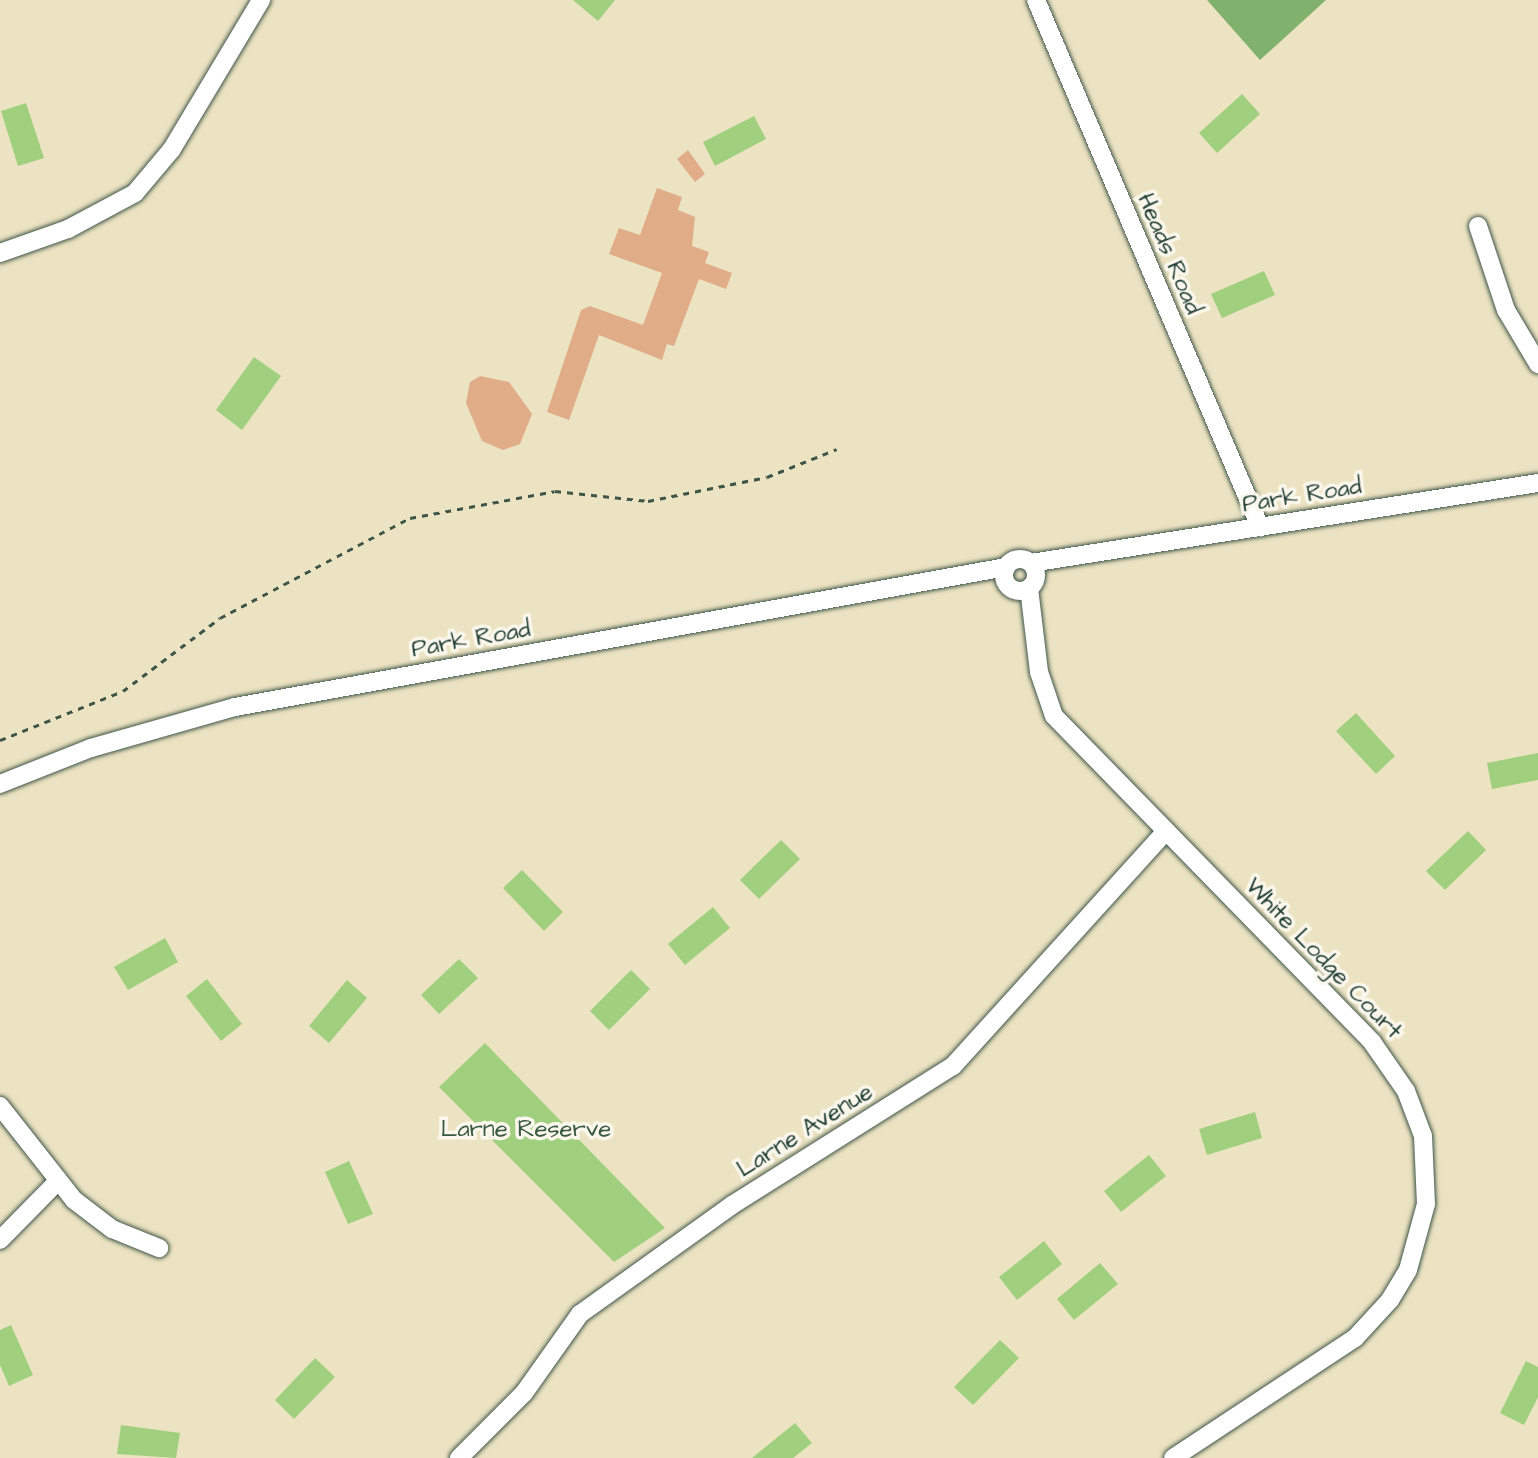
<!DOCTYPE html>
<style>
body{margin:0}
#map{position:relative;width:1538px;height:1458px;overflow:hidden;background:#ece3c2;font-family:"Architects Daughter",sans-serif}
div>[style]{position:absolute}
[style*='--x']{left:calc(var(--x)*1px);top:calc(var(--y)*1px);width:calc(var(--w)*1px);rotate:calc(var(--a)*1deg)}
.green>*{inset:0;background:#a0d07e}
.forest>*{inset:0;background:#80b26d}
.building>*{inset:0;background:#e0ad88}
.path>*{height:3px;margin-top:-1.5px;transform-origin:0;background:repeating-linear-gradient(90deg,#3e5649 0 6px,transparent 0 12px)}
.roads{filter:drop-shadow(0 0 2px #3e5649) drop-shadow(0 0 2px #3e5649)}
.minor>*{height:18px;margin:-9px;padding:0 9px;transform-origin:9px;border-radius:9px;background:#fff}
.minor>.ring{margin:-9px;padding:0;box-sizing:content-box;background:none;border:18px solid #fff;border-radius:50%}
span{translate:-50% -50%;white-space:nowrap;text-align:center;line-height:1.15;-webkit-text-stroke:7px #fbf7ec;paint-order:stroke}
.street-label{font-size:24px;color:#1f3d34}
.park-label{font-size:24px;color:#395a43}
</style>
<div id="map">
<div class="green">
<div style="clip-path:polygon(573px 0,615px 0,598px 21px)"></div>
<div style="clip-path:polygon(1242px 94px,1260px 114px,1217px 153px,1199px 133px)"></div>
<div style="clip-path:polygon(26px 103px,44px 158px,18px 166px,1px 111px)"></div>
<div style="clip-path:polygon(754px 116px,766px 139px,715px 166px,703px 142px)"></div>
<div style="clip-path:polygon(1264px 271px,1275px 295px,1222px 318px,1211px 294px)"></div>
<div style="clip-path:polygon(254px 357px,281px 376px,242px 430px,216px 410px)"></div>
<div style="clip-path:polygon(1356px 713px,1395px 756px,1376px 774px,1336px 731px)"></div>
<div style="clip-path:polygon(1538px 753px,1538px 780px,1492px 789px,1487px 763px)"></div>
<div style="clip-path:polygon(1468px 831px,1486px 850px,1445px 890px,1426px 871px)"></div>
<div style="clip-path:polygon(781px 840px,800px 859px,759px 899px,740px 880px)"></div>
<div style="clip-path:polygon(522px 870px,563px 912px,544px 931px,503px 888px)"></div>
<div style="clip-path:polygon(713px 907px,730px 928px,685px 965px,668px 944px)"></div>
<div style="clip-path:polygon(165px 938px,178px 962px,128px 990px,114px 967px)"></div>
<div style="clip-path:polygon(459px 959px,478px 978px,439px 1014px,421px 995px)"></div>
<div style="clip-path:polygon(631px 970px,650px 989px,609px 1030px,590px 1011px)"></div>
<div style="clip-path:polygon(207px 979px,242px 1024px,221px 1041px,186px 996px)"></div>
<div style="clip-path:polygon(347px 980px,367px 998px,329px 1043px,309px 1026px)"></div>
<div style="clip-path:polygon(485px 1043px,665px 1228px,614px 1262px,439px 1087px)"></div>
<div style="clip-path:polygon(1255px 1112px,1262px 1138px,1207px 1155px,1199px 1129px)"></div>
<div style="clip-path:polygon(1149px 1155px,1166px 1176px,1121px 1212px,1104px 1191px)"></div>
<div style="clip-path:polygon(349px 1161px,373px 1214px,348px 1224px,325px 1172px)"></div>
<div style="clip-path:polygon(1044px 1241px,1062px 1264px,1017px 1300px,999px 1277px)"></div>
<div style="clip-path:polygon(1100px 1263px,1118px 1284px,1074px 1320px,1057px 1299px)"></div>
<div style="clip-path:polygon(11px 1325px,33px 1375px,9px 1386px,0 1365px,0 1330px)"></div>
<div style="clip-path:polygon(1000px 1340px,1019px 1358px,973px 1405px,954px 1387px)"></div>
<div style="clip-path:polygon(315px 1358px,335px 1377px,294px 1419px,275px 1400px)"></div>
<div style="clip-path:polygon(1526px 1361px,1538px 1367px,1538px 1397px,1524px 1425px,1500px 1413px)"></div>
<div style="clip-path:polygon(795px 1423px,812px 1443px,793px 1458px,752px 1458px)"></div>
<div style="clip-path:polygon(121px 1425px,180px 1433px,176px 1458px,117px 1454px)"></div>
</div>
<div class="forest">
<div style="clip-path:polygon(1207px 0,1326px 0,1260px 60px)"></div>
</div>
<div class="building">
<div style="clip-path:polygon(688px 150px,705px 174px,695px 182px,677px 159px)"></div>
<div style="clip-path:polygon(657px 188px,682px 197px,678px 210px,695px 217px,692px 246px,709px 252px,705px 263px,732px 273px,726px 289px,699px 279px,674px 346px,667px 344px,662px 360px,599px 335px,569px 420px,547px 412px,581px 310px,590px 306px,643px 325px,662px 273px,609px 254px,619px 228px,640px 235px)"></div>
<div style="clip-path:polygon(480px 376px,509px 382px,532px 414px,520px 444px,503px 450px,482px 441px,466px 403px,470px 382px)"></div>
</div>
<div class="path">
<div style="--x:0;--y:740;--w:132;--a:-21.7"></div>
<div style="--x:123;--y:691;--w:121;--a:-37"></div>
<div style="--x:220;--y:618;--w:215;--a:-27.8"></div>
<div style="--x:410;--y:518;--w:147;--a:-10.5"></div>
<div style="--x:555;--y:491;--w:94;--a:6.1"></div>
<div style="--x:648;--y:501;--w:121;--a:-11.4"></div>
<div style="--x:767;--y:477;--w:75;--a:-21.8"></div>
</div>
<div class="roads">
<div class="minor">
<div style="--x:1036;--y:0;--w:573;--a:66.97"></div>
<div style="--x:1478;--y:226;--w:89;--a:71.6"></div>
<div style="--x:1506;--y:310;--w:63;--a:59.3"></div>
<div style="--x:0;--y:253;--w:72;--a:-19.4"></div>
<div style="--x:68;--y:229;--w:76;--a:-28.2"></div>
<div style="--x:135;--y:193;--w:57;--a:-49.9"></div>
<div style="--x:172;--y:149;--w:174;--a:-59.1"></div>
<div class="ring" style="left:1004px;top:559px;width:14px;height:14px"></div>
<div style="--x:1031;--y:563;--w:513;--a:-8.97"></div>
<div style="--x:1029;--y:588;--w:85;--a:83.2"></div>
<div style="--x:1039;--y:672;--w:46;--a:71.2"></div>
<div style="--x:1054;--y:716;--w:455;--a:45.7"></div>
<div style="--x:1372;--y:1042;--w:60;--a:55.2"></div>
<div style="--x:1406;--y:1091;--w:48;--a:69.3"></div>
<div style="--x:1423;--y:1136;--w:68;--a:87.5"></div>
<div style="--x:1426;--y:1204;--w:68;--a:105.3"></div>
<div style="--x:1408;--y:1270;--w:35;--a:121"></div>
<div style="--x:1390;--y:1300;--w:52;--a:132.6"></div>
<div style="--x:1355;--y:1338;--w:218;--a:146.6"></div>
<div style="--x:0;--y:784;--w:98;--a:-21.6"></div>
<div style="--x:91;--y:748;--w:150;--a:-15.9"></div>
<div style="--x:235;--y:707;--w:784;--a:-10.29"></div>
<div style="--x:0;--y:1106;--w:120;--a:51.8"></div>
<div style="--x:74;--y:1200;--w:48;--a:37.3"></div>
<div style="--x:112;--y:1229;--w:51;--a:22"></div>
<div style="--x:0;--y:1240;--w:81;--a:-45.5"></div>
<div style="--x:459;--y:1458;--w:92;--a:-45"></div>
<div style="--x:524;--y:1393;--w:97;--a:-54.7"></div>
<div style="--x:580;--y:1314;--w:187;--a:-35.6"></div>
<div style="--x:732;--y:1205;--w:261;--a:-32.2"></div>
<div style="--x:953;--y:1066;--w:317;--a:-47.8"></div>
</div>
</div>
<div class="street-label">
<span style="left:1169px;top:254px;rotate:67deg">Heads Road</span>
<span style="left:1302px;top:496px;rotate:-9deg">Park Road</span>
<span style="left:471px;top:640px;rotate:-10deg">Park Road</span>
<span style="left:1323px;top:959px;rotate:46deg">White Lodge Court</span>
<span style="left:805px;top:1131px;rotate:-32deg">Larne Avenue</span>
</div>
<div class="park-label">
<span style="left:526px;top:1130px">Larne Reserve</span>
</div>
</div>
